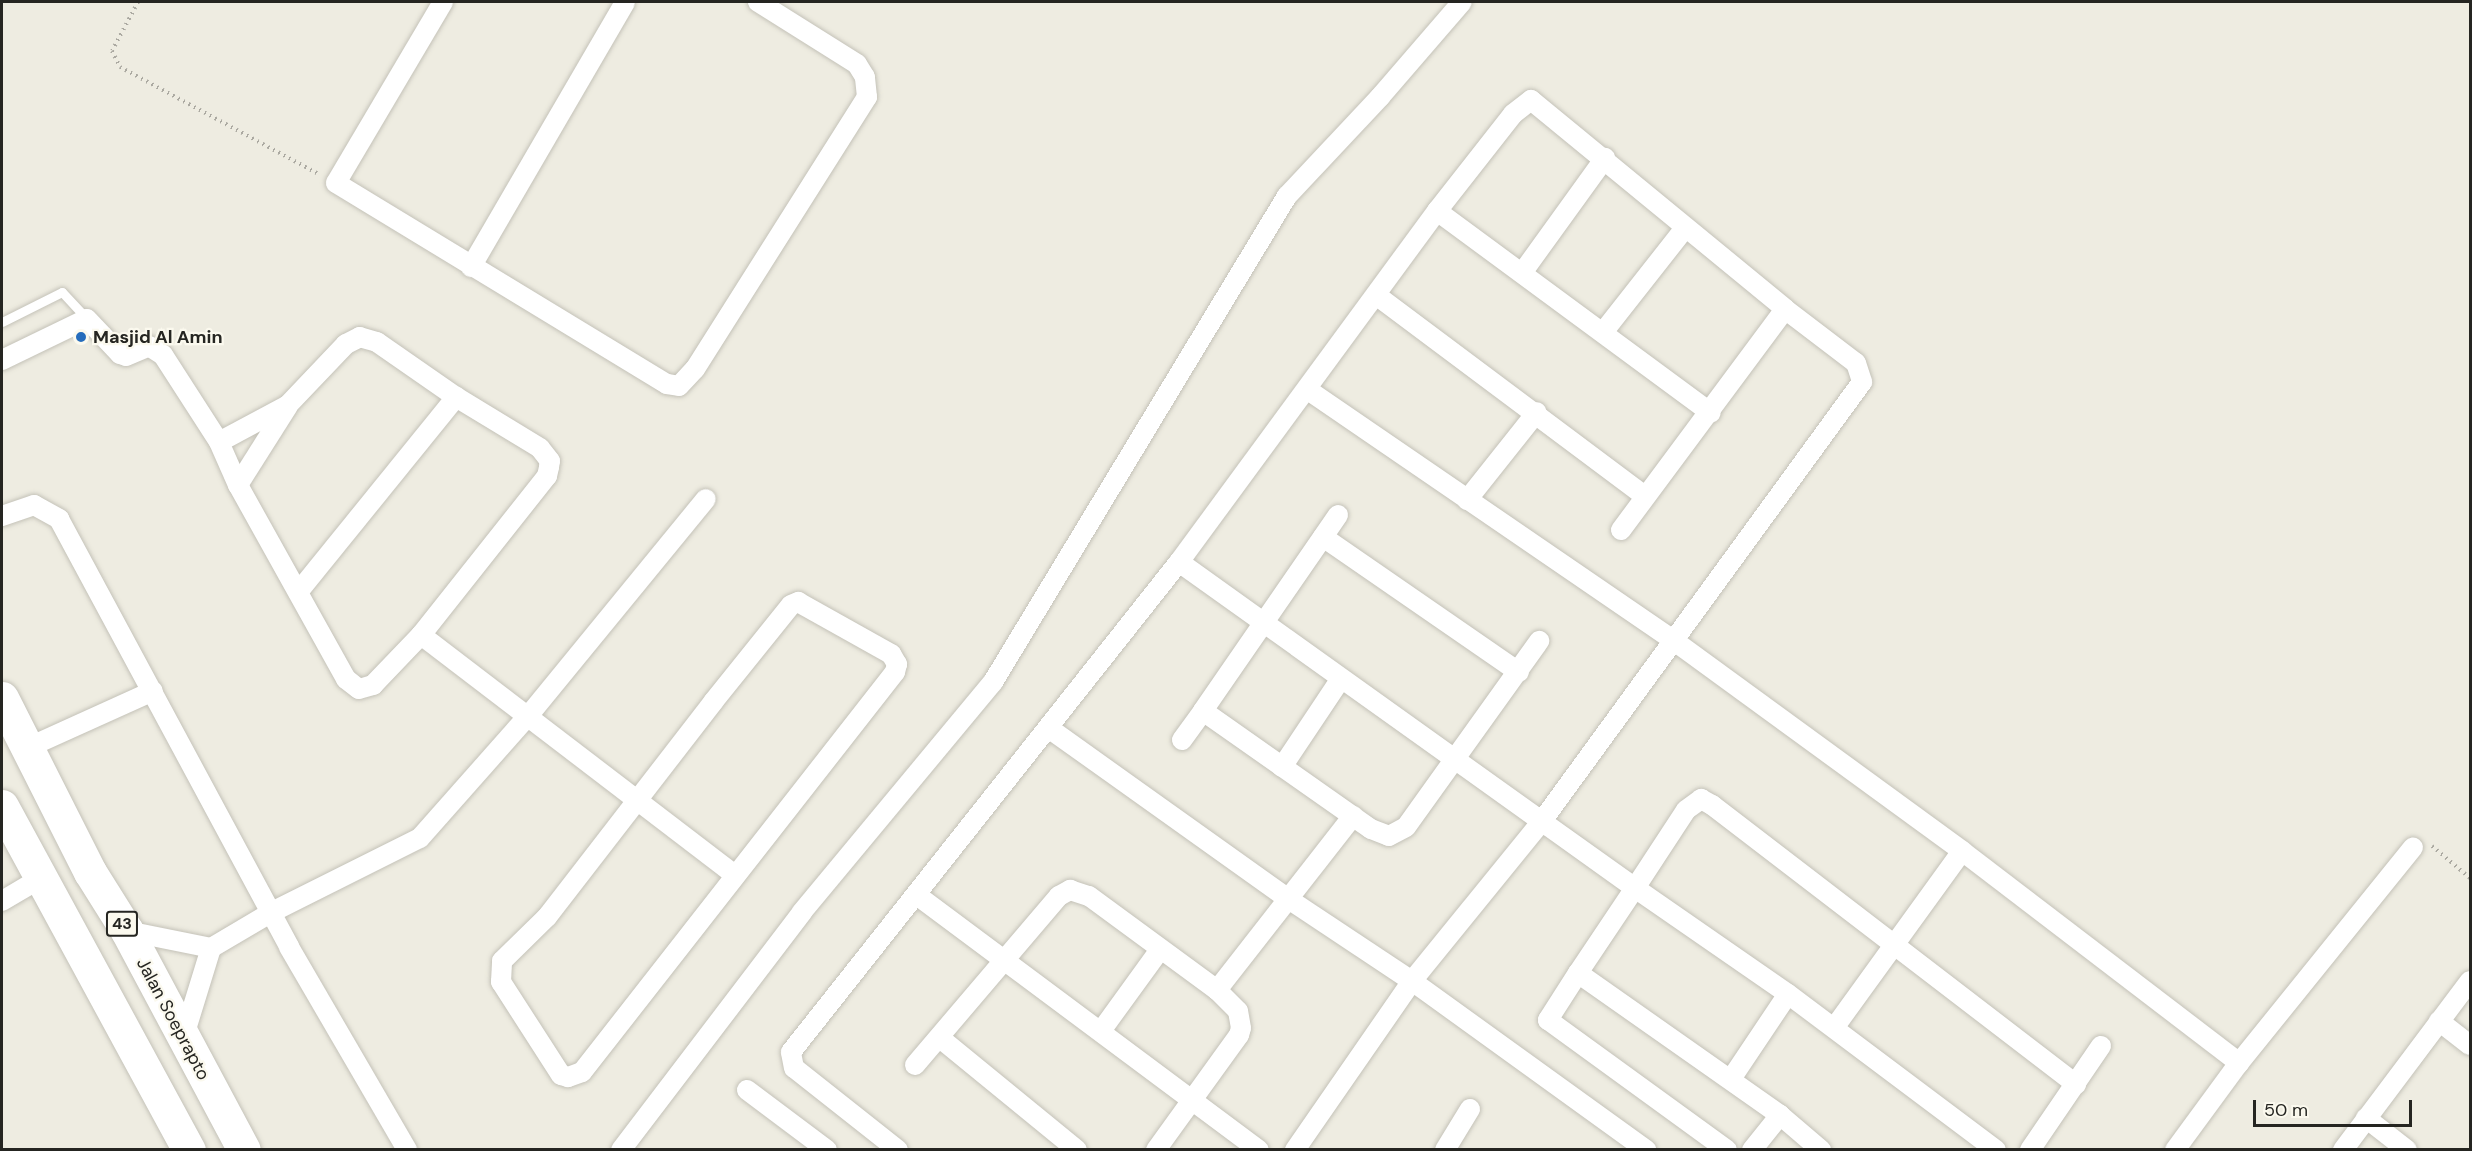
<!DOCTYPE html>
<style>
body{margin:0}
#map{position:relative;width:2472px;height:1151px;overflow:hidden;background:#eeece1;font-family:"DM Sans",sans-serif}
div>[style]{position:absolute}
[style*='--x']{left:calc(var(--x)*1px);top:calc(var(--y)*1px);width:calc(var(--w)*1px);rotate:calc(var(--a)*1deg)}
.path>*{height:4px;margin-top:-2px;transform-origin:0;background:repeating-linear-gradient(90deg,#aba9a1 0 1.5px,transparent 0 6px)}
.roads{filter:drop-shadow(0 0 2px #c4c2b8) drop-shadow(0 0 2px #c4c2b8)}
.service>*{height:9px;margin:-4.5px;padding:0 4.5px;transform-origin:4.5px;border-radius:4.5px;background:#fff}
.minor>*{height:20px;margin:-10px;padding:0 10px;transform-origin:10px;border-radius:10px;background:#fff}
.trunk>*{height:33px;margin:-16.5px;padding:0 16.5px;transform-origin:16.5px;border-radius:16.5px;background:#fff}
.dots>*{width:16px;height:16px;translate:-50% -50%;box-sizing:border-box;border:3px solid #fbf9ee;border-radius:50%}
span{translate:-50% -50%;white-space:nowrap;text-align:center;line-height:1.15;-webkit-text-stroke:4.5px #fbf9ee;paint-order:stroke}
.shield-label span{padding:2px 4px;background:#fbf9ee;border:2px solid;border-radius:4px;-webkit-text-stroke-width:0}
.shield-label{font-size:16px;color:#252521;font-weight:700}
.poi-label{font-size:18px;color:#252521;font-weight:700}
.left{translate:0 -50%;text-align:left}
.street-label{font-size:18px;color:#252521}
.frame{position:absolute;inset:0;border:3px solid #252521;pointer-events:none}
.scale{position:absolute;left:2253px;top:1100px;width:159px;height:27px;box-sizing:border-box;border:3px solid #252521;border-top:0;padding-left:8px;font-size:18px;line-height:21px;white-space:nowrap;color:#252521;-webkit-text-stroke:4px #fbf9ee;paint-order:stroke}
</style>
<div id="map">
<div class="path">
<div style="--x:138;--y:2;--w:55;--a:118"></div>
<div style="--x:112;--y:51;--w:18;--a:63"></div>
<div style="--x:120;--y:67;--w:226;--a:28.3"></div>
<div style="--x:2432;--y:846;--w:50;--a:40.1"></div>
</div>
<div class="roads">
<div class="service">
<div style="--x:2;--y:322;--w:67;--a:-26.6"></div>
<div style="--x:62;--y:292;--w:37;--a:47"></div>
</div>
<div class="minor">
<div style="--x:443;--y:2;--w:210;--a:120.6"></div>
<div style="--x:336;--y:183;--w:387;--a:31.3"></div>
<div style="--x:667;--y:384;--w:12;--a:9"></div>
<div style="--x:679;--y:386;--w:23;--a:-47"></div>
<div style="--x:695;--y:369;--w:322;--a:-57.7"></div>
<div style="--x:867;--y:97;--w:20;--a:-96"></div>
<div style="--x:865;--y:77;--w:15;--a:-122"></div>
<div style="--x:857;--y:64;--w:117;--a:-147.9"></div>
<div style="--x:1437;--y:211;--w:340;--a:36.4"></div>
<div style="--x:471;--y:267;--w:306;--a:-59.8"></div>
<div style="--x:1522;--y:273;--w:142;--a:-54.2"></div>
<div style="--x:1376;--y:295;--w:336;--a:36.8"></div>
<div style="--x:1604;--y:331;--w:131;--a:-51.8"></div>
<div style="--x:2;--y:360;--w:94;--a:-25.8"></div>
<div style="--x:87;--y:319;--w:48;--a:46.7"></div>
<div style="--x:120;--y:354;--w:6;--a:18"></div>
<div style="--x:126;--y:356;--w:25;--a:-23"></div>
<div style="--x:149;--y:346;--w:17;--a:33"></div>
<div style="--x:163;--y:355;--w:103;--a:57.2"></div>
<div style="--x:219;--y:442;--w:47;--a:66.2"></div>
<div style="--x:238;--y:485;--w:222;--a:60.9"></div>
<div style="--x:346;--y:679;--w:16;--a:38"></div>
<div style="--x:359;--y:689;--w:15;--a:-16"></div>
<div style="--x:373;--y:685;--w:69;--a:-46.2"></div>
<div style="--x:421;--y:635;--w:203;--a:-51.6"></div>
<div style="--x:547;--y:476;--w:9;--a:-77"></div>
<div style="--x:549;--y:467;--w:6;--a:-81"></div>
<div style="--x:550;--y:461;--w:16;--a:-128"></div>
<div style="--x:540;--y:448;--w:98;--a:-148.7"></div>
<div style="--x:456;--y:397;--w:96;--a:-145.2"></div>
<div style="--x:377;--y:342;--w:18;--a:-164"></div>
<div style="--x:360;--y:337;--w:16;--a:153"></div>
<div style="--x:346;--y:344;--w:84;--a:133.6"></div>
<div style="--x:288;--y:405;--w:78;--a:151.8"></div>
<div style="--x:1308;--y:390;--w:442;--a:34.4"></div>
<div style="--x:1673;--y:640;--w:358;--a:36.1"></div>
<div style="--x:1962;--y:851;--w:349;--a:37.4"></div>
<div style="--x:238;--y:485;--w:93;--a:-57.7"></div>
<div style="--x:1467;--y:500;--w:112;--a:-51.5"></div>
<div style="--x:1338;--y:515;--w:238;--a:124.6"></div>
<div style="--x:1203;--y:711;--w:205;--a:35.1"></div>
<div style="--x:1371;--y:829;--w:19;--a:21"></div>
<div style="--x:1389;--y:836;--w:19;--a:-28"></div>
<div style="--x:1406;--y:827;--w:229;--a:-54.4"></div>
<div style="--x:2;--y:516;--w:34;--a:-19"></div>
<div style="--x:34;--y:505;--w:29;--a:29"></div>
<div style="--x:59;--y:519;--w:486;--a:61.7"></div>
<div style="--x:289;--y:947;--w:235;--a:59.8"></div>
<div style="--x:1621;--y:530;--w:275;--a:-53.4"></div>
<div style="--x:1323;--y:537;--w:238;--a:34.6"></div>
<div style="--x:1179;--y:562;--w:561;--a:35.56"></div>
<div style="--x:1635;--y:888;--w:93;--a:-56.8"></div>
<div style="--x:1686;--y:810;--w:19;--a:-36"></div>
<div style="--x:1701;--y:799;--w:13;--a:29"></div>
<div style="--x:1712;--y:805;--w:459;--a:37.5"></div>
<div style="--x:299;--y:591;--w:250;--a:-51"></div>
<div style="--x:798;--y:602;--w:107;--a:29.2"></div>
<div style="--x:891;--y:654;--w:12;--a:59"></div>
<div style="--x:897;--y:664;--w:8;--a:104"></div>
<div style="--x:895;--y:672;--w:508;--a:128.04"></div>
<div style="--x:582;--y:1072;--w:15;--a:160"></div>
<div style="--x:568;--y:1077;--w:7;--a:-164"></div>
<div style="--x:561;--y:1075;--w:111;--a:-122.8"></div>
<div style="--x:501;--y:982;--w:21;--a:-87"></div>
<div style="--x:502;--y:961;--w:63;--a:-44.4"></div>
<div style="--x:547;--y:917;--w:272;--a:-52.3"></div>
<div style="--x:713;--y:702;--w:124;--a:-51.2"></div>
<div style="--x:791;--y:605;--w:8;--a:-23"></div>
<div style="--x:421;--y:635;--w:394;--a:37.4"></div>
<div style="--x:1050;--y:729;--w:295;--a:35.5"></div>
<div style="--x:1290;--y:900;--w:146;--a:33.6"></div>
<div style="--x:1412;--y:981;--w:289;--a:35.8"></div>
<div style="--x:1182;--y:740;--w:36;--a:-54"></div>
<div style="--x:27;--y:748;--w:138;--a:-24.3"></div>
<div style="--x:1282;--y:767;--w:105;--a:-56.3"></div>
<div style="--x:918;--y:896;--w:425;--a:36.7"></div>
<div style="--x:2;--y:901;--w:45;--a:-30.5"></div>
<div style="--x:127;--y:931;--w:86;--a:11.4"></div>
<div style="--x:211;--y:948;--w:71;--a:-30.5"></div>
<div style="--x:272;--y:912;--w:165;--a:-26.6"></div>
<div style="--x:420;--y:838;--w:164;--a:-48.5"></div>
<div style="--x:529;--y:715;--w:279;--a:-50.7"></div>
<div style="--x:1578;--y:973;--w:56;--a:122.6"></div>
<div style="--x:1548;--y:1020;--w:221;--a:36"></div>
<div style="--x:2439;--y:1021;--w:39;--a:38"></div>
<div style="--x:1834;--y:1028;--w:218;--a:-54.1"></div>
<div style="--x:1101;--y:1031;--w:99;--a:-54.1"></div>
<div style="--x:940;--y:1038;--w:177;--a:39.3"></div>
<div style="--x:183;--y:1039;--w:95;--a:-72.9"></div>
<div style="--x:915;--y:1065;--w:222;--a:-49.6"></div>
<div style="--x:1059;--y:896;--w:13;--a:-29"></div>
<div style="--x:1070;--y:890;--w:20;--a:18"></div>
<div style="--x:1089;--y:896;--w:159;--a:36.3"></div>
<div style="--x:1731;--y:1079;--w:102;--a:-56.2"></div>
<div style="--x:747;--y:1090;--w:100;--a:36.9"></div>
<div style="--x:1780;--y:1115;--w:247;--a:-144.9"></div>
<div style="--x:1578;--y:973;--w:102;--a:-56.2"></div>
<div style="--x:1635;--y:888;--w:186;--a:34.7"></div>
<div style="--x:1788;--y:994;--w:260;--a:36.9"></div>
<div style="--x:2366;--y:1118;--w:52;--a:38"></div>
<div style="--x:621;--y:1150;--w:299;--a:-52.7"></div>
<div style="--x:802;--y:912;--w:299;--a:-50.3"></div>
<div style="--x:993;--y:682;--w:568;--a:-58.83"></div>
<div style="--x:1287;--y:196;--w:136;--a:-46.8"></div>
<div style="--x:1380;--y:97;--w:125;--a:-49.2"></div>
<div style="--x:898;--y:1150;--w:132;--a:-141.7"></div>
<div style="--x:794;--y:1068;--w:16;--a:-101"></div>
<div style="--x:791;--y:1052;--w:625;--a:-51.63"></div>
<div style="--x:1179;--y:562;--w:436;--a:-53.7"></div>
<div style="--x:1437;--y:211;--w:123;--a:-51.9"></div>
<div style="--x:1513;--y:114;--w:23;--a:-38"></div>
<div style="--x:1531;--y:100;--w:329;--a:39.4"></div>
<div style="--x:1785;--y:309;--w:89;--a:37.3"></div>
<div style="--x:1856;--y:363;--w:20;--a:72"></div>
<div style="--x:1862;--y:382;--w:543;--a:126.09"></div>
<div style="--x:1542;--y:821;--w:206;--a:129.1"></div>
<div style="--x:1412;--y:981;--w:206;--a:124.7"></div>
<div style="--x:1156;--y:1150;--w:142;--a:-54.2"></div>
<div style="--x:1239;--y:1035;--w:7;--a:-74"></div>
<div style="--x:1241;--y:1028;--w:17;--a:-100"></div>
<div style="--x:1238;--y:1011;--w:30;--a:-135"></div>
<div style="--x:1217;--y:990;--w:221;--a:-52"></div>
<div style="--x:1445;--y:1150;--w:48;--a:-58.6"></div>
<div style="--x:1752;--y:1150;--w:45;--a:-51.3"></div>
<div style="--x:1780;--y:1115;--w:54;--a:40.5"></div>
<div style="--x:2030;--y:1150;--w:126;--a:-55.7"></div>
<div style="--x:2175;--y:1150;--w:108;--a:-53.7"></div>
<div style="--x:2239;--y:1063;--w:277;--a:-51.1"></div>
<div style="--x:2343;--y:1150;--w:211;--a:-53.1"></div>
</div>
<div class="trunk">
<div style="--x:2;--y:698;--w:195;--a:63.2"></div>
<div style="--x:90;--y:872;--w:70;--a:57.9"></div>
<div style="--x:127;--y:931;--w:248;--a:61.9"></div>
<div style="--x:2;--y:806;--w:392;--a:61.5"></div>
</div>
</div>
<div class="dots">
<div style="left:81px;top:337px;background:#256cbc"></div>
</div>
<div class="shield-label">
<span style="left:122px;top:924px">43</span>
</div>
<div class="poi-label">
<span class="left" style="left:93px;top:337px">Masjid Al Amin</span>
</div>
<div class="street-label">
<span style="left:173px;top:1019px;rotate:62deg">Jalan Soeprapto</span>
</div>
<div class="frame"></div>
<div class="scale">50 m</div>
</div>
